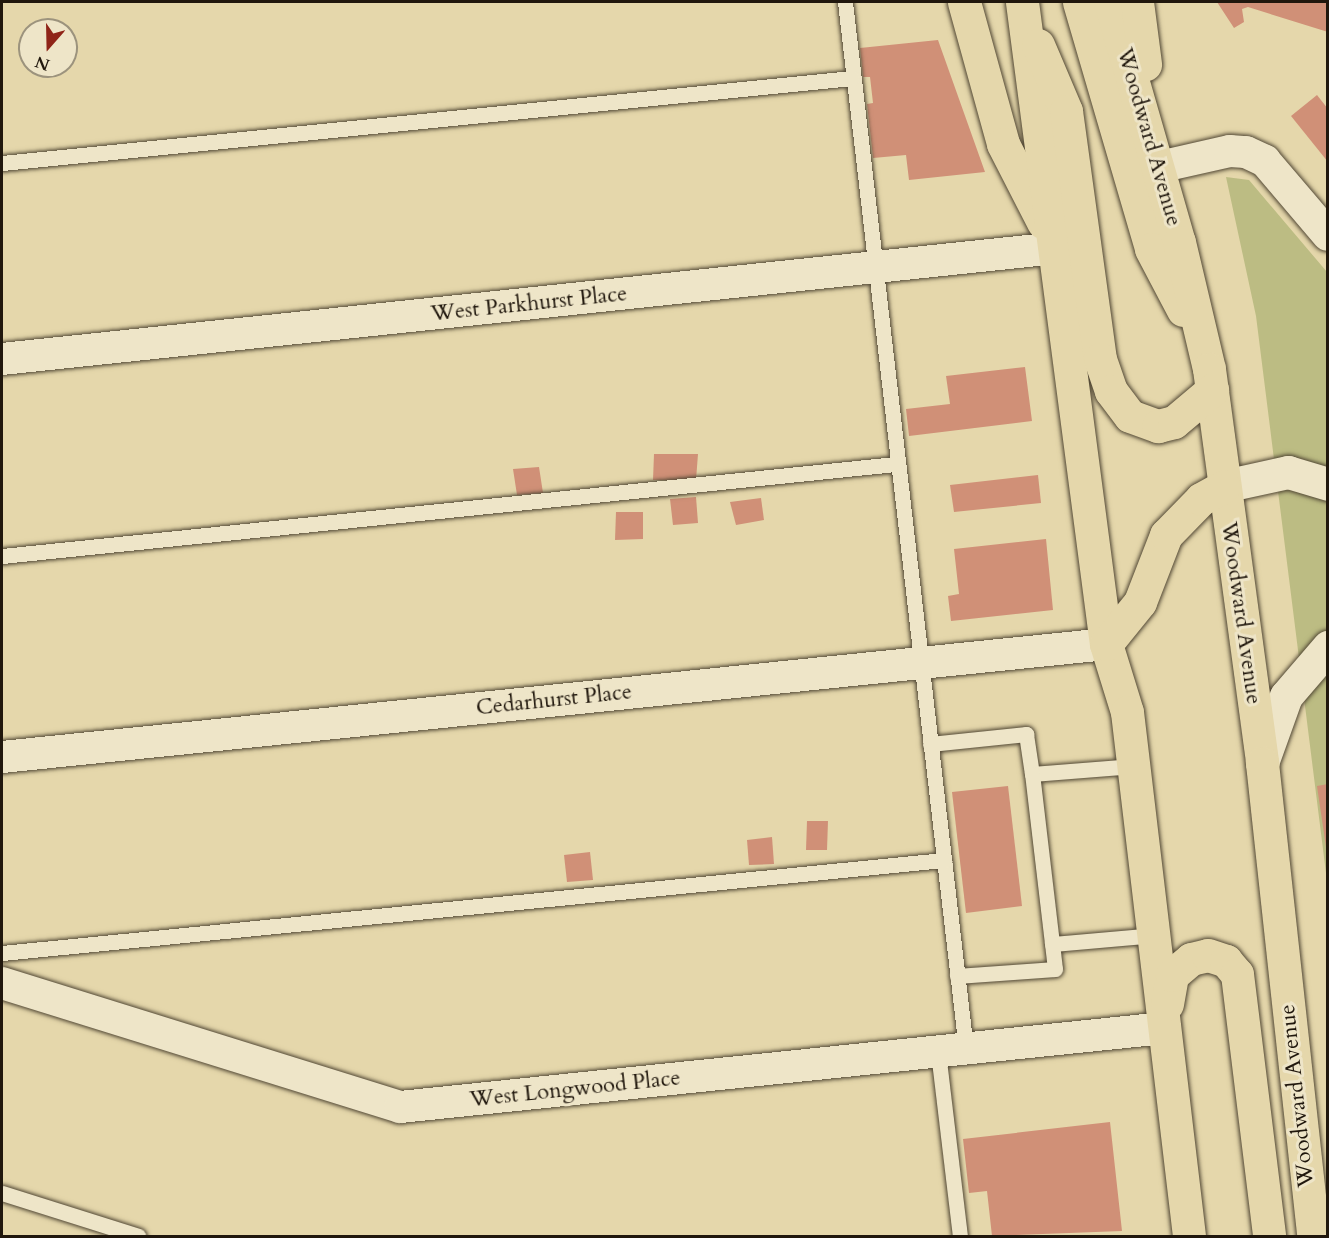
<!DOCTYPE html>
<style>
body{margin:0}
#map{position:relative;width:1329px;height:1238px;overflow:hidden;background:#e5d7ab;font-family:Cardo,serif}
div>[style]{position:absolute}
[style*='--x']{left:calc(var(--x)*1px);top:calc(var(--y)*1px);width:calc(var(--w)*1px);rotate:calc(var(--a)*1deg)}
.green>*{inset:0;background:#bcbc83}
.building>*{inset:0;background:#d09077}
.roads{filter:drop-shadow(0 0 2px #514734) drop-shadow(0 0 2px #514734)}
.lane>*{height:15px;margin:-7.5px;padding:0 7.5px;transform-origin:7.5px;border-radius:7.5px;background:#eee5c8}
.street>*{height:32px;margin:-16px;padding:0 16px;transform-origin:16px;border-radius:16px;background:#eee5c8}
.secondary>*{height:33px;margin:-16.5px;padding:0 16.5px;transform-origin:16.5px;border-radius:16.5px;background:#eee5c8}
.primary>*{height:33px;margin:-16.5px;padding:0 16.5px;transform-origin:16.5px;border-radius:16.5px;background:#e5d7ab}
span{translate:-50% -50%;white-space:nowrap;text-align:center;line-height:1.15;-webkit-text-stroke:6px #eee5c8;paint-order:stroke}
.street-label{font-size:22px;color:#20170d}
.frame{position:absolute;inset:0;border:3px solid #20170d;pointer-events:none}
.north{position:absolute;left:18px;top:18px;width:60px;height:60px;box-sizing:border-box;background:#eee5c8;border:2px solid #9c937d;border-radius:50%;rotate:200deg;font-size:16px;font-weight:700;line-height:24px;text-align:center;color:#20170d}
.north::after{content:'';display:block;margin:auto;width:21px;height:27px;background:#8f2418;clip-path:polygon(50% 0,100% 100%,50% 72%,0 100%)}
</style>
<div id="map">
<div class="green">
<div style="clip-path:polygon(1226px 177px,1249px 180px,1327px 272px,1327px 881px,1256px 316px)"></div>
</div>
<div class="building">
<div style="clip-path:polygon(1217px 2px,1328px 2px,1328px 32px,1248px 7px,1242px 9px,1244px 22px,1234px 28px)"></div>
<div style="clip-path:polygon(938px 40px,985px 172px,909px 180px,906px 155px,873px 158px,867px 104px,873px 103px,870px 77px,863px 77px,860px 48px)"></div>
<div style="clip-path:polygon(1317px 95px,1328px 109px,1328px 162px,1291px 116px)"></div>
<div style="clip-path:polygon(1025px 367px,1032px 421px,909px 436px,906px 409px,950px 404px,946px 376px)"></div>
<div style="clip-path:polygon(654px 454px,698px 454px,696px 480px,653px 480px)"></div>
<div style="clip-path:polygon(539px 467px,543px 493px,517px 495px,513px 469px)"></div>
<div style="clip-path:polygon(1038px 475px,1041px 503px,954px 512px,950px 485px)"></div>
<div style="clip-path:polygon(696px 497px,698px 523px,673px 525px,670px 499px)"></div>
<div style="clip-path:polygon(761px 498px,764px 520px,736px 525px,730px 502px)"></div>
<div style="clip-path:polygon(616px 512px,643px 512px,643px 539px,615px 540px)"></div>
<div style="clip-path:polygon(1046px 539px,1053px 610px,951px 621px,948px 596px,959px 594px,954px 549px)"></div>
<div style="clip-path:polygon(1328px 784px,1328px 847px,1326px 847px,1317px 786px)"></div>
<div style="clip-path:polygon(1008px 786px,1022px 906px,966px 913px,952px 792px)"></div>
<div style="clip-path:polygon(807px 821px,828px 821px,827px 850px,806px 850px)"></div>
<div style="clip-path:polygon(772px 837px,774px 864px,749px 865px,747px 840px)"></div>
<div style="clip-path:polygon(590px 852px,593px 880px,567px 882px,564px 855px)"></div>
<div style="clip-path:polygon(1110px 1122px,1122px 1231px,992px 1236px,987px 1191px,969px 1193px,963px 1139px)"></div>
</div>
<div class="roads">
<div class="lane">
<div style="--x:845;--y:2;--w:1054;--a:83.41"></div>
<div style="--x:2;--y:163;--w:854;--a:-5.71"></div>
<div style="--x:2;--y:556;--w:899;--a:-5.88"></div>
<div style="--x:930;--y:744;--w:97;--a:-5.9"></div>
<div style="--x:1026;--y:734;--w:40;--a:81.5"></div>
<div style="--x:1032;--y:774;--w:102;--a:-4.5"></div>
<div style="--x:1052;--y:944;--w:102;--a:-5"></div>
<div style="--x:2;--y:953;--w:947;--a:-5.64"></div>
<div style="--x:957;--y:976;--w:98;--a:-4.1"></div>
<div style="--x:1055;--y:969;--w:196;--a:-96.7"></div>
<div style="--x:938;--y:1052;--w:185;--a:83.2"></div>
<div style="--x:2;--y:1193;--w:143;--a:17.5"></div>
</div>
<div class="street">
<div style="--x:1159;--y:167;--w:73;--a:-12.7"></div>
<div style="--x:1230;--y:151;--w:16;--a:4"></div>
<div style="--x:1246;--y:152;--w:21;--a:25"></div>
<div style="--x:1265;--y:161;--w:97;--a:49.6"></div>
<div style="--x:2;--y:359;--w:1060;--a:-6.01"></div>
<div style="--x:2;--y:757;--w:1110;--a:-5.84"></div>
<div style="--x:2;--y:983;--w:417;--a:17.3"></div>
<div style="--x:400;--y:1107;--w:769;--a:-5.9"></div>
</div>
<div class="secondary">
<div style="--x:1224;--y:486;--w:66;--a:-12.3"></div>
<div style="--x:1288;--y:472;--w:42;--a:16.7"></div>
<div style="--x:1262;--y:763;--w:71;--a:-70.3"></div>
<div style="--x:1286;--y:696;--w:65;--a:-49.4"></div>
</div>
<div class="primary">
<div style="--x:964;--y:2;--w:147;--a:74.6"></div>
<div style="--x:1003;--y:144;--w:88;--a:62.9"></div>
<div style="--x:1022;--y:2;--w:647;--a:82.55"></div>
<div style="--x:1106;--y:644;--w:71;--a:72.8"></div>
<div style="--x:1127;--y:712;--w:528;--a:83.25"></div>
<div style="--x:1079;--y:2;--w:257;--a:73.7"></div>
<div style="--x:1151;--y:249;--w:69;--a:62.3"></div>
<div style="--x:1110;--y:2;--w:250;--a:74"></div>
<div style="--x:1179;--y:242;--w:130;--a:76.7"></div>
<div style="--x:1209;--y:369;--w:398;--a:82.3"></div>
<div style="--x:1262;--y:763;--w:476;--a:83.8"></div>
<div style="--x:1137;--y:2;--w:63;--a:82.6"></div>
<div style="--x:1038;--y:45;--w:72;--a:67"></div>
<div style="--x:1066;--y:111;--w:250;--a:82.2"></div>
<div style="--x:1100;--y:359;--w:34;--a:71"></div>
<div style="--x:1111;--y:391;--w:31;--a:53"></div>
<div style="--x:1130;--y:416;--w:30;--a:20"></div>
<div style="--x:1158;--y:426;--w:16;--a:-14"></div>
<div style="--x:1174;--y:422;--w:50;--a:-40.1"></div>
<div style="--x:1106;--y:644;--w:54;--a:-51"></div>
<div style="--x:1140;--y:602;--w:72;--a:-68.8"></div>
<div style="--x:1166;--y:535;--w:50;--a:-45.8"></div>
<div style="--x:1201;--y:499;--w:26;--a:-29"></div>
<div style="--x:1167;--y:1004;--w:29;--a:-80"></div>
<div style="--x:1172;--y:975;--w:25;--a:-40"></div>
<div style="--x:1191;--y:959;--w:17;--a:-13"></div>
<div style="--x:1208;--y:955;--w:19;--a:18"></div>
<div style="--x:1226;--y:961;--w:17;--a:50"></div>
<div style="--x:1237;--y:974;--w:264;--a:83"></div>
</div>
</div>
<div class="street-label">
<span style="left:1149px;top:137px;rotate:74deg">Woodward Avenue</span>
<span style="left:529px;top:304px;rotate:-6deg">West Parkhurst Place</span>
<span style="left:1241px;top:613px;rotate:82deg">Woodward Avenue</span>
<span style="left:554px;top:700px;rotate:-6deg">Cedarhurst Place</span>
<span style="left:575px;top:1089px;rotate:-6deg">West Longwood Place</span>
<span style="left:1297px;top:1096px;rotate:-96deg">Woodward Avenue</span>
</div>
<div class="frame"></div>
<div class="north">N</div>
</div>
